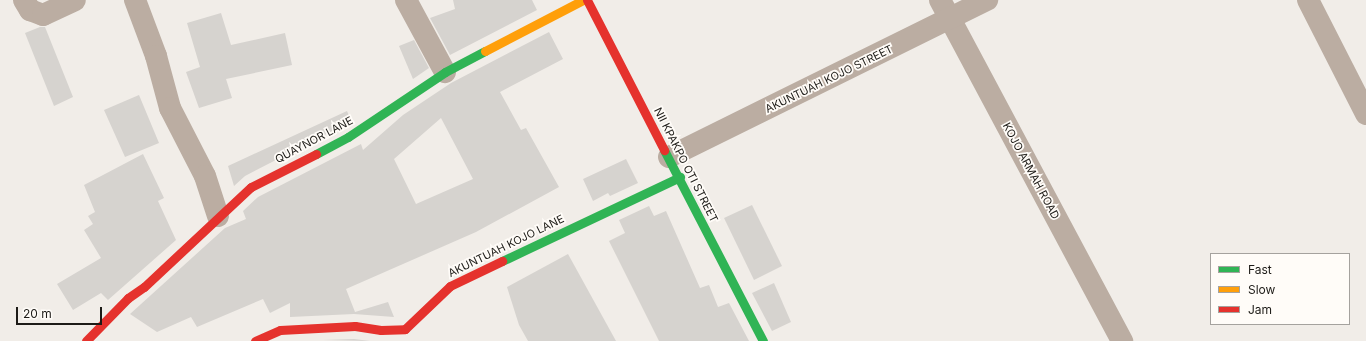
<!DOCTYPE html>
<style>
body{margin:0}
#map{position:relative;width:1366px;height:341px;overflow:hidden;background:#f1ede8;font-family:Inter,sans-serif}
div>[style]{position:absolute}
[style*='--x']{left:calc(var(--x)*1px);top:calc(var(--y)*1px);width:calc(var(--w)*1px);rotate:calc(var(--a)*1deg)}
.building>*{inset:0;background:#d6d3cf}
.street>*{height:22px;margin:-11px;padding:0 11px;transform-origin:11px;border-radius:11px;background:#bbada2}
.fast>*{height:9px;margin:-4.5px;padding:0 4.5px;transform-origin:4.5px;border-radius:4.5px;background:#30b455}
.slow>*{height:9px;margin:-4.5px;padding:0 4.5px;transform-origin:4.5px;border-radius:4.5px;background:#ff9f0a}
.jam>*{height:9px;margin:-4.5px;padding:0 4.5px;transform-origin:4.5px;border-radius:4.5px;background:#e5322d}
span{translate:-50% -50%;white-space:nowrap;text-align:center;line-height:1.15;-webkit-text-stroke:3.5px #fffcf8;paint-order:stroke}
.street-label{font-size:11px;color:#1d1b17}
.legend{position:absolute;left:1210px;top:253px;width:140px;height:72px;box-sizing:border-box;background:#fffcf8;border:1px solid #a5a29e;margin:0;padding:5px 7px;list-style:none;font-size:12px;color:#1d1b17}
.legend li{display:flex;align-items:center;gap:8px;height:20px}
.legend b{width:20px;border:1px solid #a5a29e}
.scale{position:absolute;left:16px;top:307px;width:86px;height:18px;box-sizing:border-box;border:2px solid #1d1b17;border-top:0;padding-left:5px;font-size:12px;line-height:14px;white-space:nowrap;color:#1d1b17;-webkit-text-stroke:3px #fffcf8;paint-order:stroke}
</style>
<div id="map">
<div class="building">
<div style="clip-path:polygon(453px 0,532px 0,537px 10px,450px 55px,430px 18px,455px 9px)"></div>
<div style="clip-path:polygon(221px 13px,231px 45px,285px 33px,292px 65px,226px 79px,232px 98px,199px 108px,186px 72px,200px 67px,187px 23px)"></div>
<div style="clip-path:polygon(40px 27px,45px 27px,73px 97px,54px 106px,25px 33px)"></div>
<div style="clip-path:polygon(evenodd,549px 32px,563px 59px,500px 92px,521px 130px,526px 128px,559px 187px,476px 232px,346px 289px,355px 312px,388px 302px,394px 317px,354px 314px,290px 317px,290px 303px,270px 313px,263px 299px,197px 327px,191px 317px,157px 332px,130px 314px,225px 228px,246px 219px,243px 211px,258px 197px,361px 144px,363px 150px,403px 115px,451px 83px,549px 32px,441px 118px,473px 179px,416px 204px,394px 159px,441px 118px)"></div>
<div style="clip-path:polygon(414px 40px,429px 68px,413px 79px,399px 46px)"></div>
<div style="clip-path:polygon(139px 95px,159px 143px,125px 157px,104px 110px)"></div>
<div style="clip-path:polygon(347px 111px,351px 120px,342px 126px,245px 176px,234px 186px,228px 166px)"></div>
<div style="clip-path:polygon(143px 154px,164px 198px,158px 201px,176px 240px,108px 300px,101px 293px,73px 310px,57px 284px,101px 258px,84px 230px,93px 224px,88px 216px,95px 212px,84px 185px)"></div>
<div style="clip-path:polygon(626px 159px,638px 183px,610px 196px,608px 193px,593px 201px,583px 179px)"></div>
<div style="clip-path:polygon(752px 205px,782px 266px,754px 280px,724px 218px)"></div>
<div style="clip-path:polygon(649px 206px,654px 216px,666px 211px,700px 288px,709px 285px,718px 307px,729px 303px,749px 341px,659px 341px,609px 241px,625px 233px,619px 220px)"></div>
<div style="clip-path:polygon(568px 254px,616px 341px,528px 341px,519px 325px,507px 287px)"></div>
<div style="clip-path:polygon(774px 283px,791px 322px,772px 331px,752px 293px)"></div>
<div style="clip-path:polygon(354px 339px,370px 341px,323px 340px)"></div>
</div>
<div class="street">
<div style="--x:24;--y:0;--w:12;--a:59"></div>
<div style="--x:30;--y:10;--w:14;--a:21"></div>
<div style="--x:43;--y:15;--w:35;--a:-25"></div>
<div style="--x:135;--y:0;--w:60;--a:69.4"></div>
<div style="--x:156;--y:56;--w:54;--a:74.9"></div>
<div style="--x:170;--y:108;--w:76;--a:62.8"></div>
<div style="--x:205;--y:176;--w:42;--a:72"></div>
<div style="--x:406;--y:0;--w:82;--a:61.6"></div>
<div style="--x:940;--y:0;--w:387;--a:61.9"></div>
<div style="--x:1308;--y:0;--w:128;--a:63"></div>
<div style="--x:669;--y:157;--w:355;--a:-26.3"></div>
</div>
<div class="fast">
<div style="--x:664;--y:150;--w:215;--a:62.6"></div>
<div style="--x:316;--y:154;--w:36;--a:-28"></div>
<div style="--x:348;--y:137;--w:117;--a:-33.8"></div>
<div style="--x:445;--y:72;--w:45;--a:-27.7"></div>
<div style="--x:502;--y:261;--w:197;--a:-25.3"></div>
</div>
<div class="slow">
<div style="--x:485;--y:51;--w:110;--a:-27.5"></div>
</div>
<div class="jam">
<div style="--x:587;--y:0;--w:169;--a:62.8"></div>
<div style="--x:86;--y:341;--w:60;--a:-45.7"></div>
<div style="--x:128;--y:298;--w:19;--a:-35"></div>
<div style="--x:144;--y:287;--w:146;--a:-43.1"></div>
<div style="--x:251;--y:187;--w:73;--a:-26.9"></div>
<div style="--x:255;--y:341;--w:27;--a:-24"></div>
<div style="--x:280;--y:330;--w:75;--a:-3.1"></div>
<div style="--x:355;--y:326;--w:26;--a:9"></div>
<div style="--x:381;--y:330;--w:24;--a:-2"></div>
<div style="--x:405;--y:329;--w:62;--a:-43.7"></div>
<div style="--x:450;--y:286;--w:58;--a:-25.7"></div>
</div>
<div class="street-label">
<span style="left:829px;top:79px;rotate:-26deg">AKUNTUAH KOJO STREET</span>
<span style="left:314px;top:140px;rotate:-28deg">QUAYNOR LANE</span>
<span style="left:686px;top:165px;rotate:63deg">NII KPAKPO OTI STREET</span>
<span style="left:1031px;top:171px;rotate:62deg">KOJO ARMAH ROAD</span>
<span style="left:506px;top:246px;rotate:-26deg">AKUNTUAH KOJO LANE</span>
</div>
<ul class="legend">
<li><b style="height:5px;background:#30b455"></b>Fast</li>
<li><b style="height:5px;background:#ff9f0a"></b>Slow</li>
<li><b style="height:5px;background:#e5322d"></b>Jam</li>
</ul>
<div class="scale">20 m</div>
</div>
